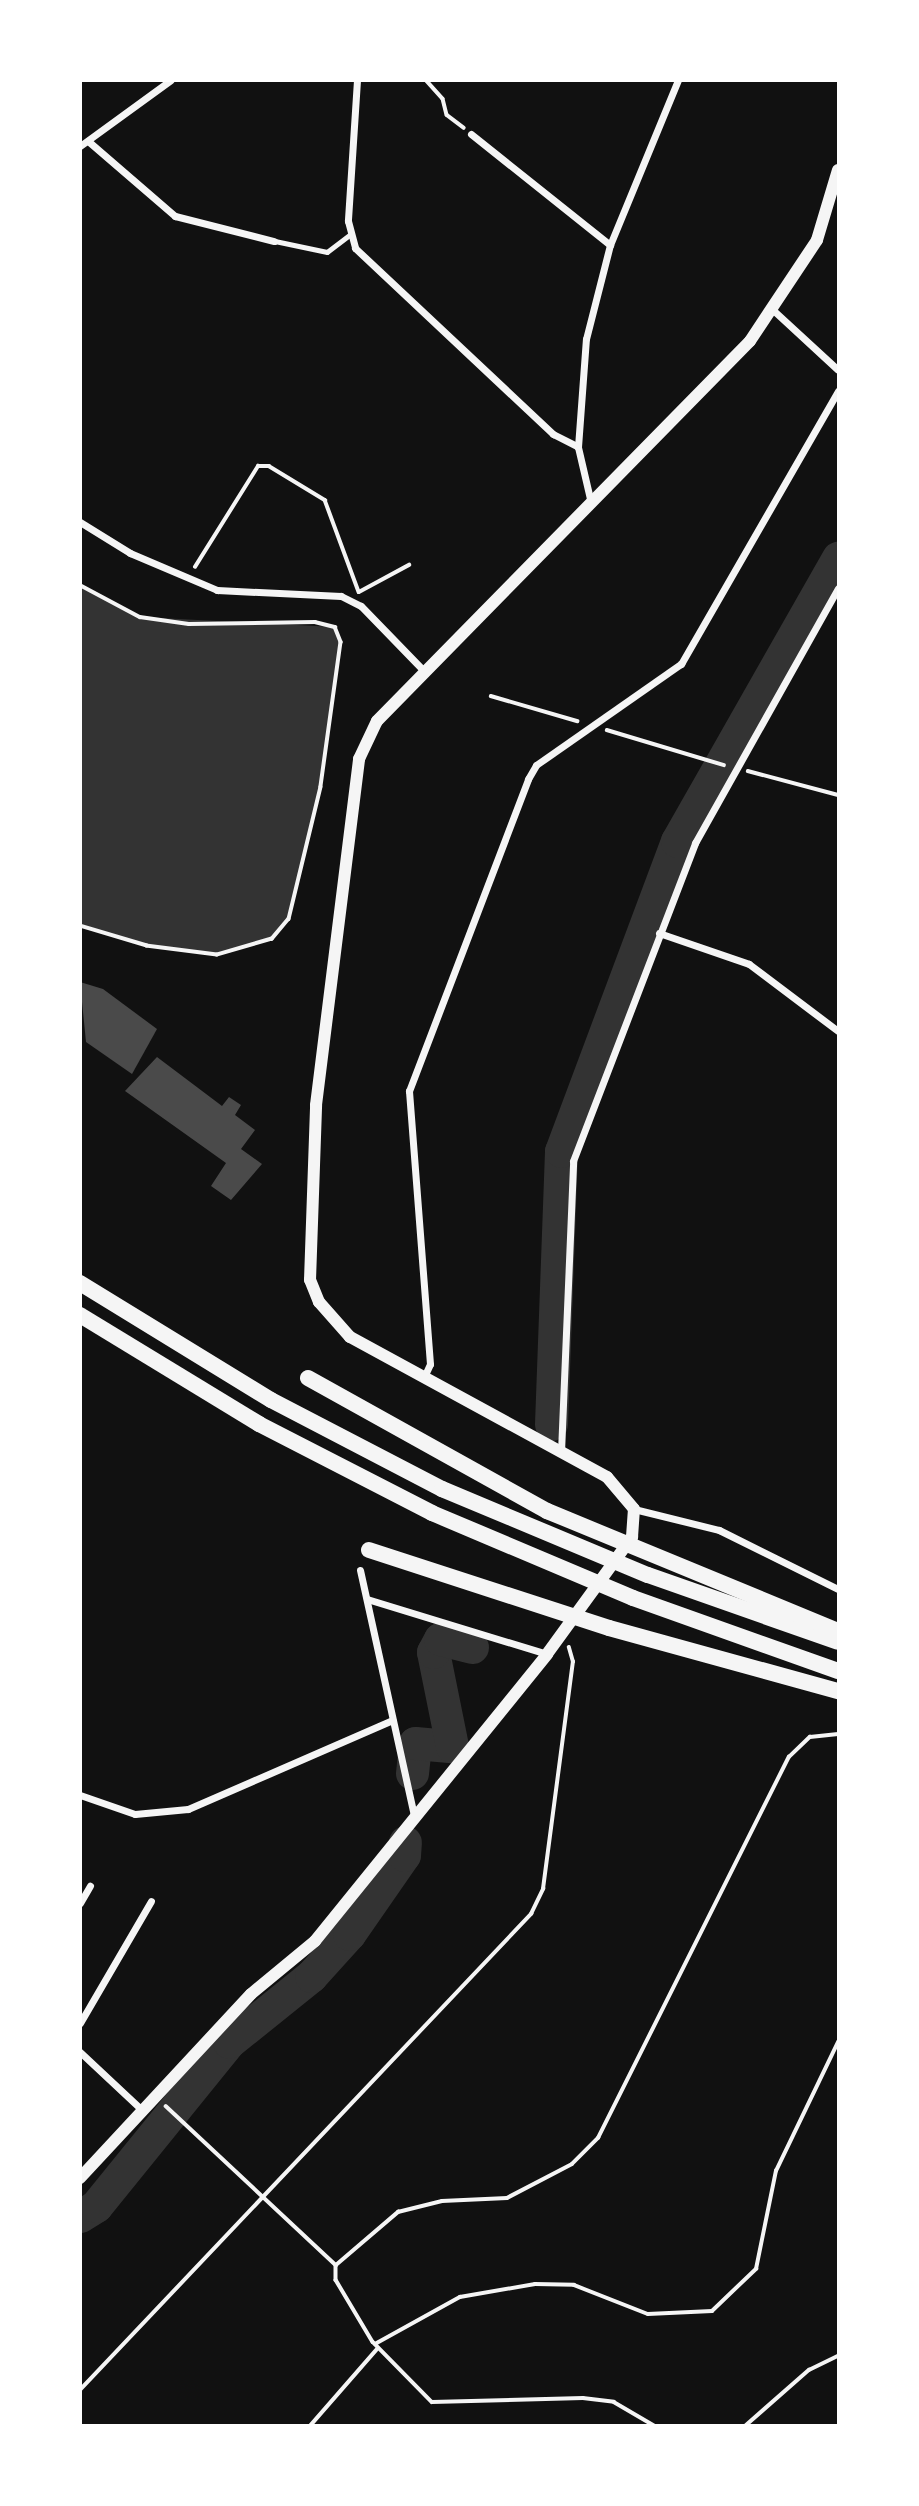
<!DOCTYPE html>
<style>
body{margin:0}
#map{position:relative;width:919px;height:2506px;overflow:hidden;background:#111;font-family:Mulish,sans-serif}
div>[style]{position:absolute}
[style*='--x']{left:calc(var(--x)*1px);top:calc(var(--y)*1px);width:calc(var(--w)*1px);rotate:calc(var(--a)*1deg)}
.water>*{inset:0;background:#333}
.river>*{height:33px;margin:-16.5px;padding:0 16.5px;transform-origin:16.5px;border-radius:16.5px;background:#333}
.building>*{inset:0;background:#4a4a4a}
.path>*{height:3.5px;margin:-1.75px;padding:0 1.75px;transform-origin:1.75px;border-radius:1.75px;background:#f5f5f5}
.service>*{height:4.5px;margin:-2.25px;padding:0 2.25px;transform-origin:2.25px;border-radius:2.25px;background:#f5f5f5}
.minor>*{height:7px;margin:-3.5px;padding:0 3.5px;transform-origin:3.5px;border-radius:3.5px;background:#f5f5f5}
.secondary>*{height:12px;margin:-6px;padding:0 6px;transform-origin:6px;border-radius:6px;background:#f5f5f5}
.motorway>*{height:16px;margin:-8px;padding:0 8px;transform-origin:8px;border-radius:8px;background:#f5f5f5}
span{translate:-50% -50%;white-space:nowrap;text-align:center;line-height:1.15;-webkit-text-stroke:7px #fff;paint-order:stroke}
.frame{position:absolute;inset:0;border:82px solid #fff;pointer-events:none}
</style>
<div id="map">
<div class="water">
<div style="clip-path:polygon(80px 585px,140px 617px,335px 627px,341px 642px,321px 787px,289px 919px,272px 939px,217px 955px,147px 946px,81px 926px)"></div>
</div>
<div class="river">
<div style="--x:551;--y:1424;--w:273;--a:-87.9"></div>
<div style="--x:561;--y:1151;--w:331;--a:-69.5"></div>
<div style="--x:677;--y:841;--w:326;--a:-60.4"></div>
<div style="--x:412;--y:1773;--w:30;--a:-84"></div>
<div style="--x:415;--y:1743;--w:37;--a:5"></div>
<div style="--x:452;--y:1746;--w:96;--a:-101.4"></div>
<div style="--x:433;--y:1652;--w:15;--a:-62"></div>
<div style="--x:440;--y:1639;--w:33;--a:14"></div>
<div style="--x:80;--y:2216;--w:19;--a:-32"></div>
<div style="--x:96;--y:2206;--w:211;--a:-51"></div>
<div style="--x:229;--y:2042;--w:105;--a:-38.8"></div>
<div style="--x:311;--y:1976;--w:57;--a:-47.9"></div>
<div style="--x:349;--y:1934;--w:96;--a:-55.2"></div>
<div style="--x:404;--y:1855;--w:13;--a:-86"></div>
</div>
<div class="building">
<div style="clip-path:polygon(80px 982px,103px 989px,157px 1029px,132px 1074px,86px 1042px)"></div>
<div style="clip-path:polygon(157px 1057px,222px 1106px,229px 1097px,241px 1105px,235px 1115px,255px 1130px,241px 1149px,262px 1164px,231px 1200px,211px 1186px,226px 1163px,125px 1091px)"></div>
</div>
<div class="path">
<div style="--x:426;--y:80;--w:25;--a:48"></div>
<div style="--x:443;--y:99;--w:16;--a:76"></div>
<div style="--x:447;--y:115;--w:21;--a:37"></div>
<div style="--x:195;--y:567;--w:119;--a:-58"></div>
<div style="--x:258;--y:466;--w:11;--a:0"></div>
<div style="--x:269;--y:466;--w:66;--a:31.3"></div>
<div style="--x:325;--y:500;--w:98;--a:69.7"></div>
<div style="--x:80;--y:585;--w:68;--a:28.1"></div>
<div style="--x:140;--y:617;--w:49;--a:8.1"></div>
<div style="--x:189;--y:624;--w:126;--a:-0.9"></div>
<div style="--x:315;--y:622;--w:21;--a:14"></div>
<div style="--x:335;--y:627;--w:16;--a:68"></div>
<div style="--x:341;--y:642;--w:146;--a:97.9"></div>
<div style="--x:321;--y:787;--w:136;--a:103.6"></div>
<div style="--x:289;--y:919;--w:26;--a:130"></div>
<div style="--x:272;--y:939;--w:57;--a:163.8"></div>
<div style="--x:217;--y:955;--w:71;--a:-172.7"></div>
<div style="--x:147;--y:946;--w:70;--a:-163.4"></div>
<div style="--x:359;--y:592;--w:57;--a:-28.4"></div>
<div style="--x:491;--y:696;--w:90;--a:16.2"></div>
<div style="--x:607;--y:730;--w:122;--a:16.7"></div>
<div style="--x:748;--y:771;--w:93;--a:14.9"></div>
<div style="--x:166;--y:2106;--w:233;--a:43.1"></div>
<div style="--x:336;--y:2265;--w:82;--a:-40.5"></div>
<div style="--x:398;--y:2212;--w:45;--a:-14"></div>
<div style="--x:442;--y:2201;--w:65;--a:-2.6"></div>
<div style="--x:507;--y:2198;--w:73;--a:-27.6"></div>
<div style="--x:572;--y:2164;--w:37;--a:-45"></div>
<div style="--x:598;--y:2138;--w:426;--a:-63.4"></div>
<div style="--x:789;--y:1757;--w:29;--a:-44"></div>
<div style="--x:810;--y:1737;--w:28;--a:-6"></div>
<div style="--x:336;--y:2265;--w:15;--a:90"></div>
<div style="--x:336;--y:2280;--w:72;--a:59.2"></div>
<div style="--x:373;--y:2342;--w:84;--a:45.5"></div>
<div style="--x:432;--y:2402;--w:151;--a:-1.5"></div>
<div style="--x:583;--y:2398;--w:31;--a:7"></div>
<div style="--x:614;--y:2402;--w:48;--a:30.3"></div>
<div style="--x:375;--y:2344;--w:97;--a:-28.9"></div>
<div style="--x:460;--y:2297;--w:76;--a:-9.8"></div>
<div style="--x:535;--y:2284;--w:39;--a:1"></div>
<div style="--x:574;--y:2285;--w:79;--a:21.4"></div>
<div style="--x:648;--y:2314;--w:64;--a:-2.7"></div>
<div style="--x:712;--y:2311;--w:61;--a:-43.7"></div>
<div style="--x:756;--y:2269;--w:100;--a:-78.5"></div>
<div style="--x:776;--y:2171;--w:143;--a:-64.3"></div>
<div style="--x:80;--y:2390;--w:656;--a:-46.54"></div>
<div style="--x:531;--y:1914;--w:28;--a:-64"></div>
<div style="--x:543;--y:1889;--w:229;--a:-82.5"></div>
<div style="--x:573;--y:1662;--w:15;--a:-106"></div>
<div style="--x:310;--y:2426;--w:103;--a:-48.9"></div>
<div style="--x:745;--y:2426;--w:85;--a:-41.2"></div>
<div style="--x:809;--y:2370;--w:32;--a:-26"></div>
</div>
<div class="service">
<div style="--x:275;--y:241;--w:53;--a:11.9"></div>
<div style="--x:327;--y:252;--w:30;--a:-37"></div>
</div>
<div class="minor">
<div style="--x:357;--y:80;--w:141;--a:93.7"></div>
<div style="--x:348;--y:221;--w:28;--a:75"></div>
<div style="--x:355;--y:248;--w:272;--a:43.2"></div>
<div style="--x:553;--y:434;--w:28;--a:27"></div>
<div style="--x:471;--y:134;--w:178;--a:38.6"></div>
<div style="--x:88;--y:141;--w:115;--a:40.8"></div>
<div style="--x:175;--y:216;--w:102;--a:14.2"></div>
<div style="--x:80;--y:146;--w:112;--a:-36"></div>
<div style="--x:773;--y:310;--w:88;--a:42.7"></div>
<div style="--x:591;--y:503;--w:57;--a:-103.1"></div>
<div style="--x:578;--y:447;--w:108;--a:-85.8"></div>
<div style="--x:586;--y:339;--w:97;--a:-75.7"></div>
<div style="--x:610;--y:245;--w:178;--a:-67.6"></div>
<div style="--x:80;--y:522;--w:59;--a:31.8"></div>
<div style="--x:130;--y:553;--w:95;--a:23"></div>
<div style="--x:217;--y:590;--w:124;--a:2.8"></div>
<div style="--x:341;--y:596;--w:22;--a:27"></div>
<div style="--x:361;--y:606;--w:93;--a:45.9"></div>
<div style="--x:659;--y:933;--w:95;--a:19"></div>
<div style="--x:749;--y:964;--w:111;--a:37"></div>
<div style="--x:424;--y:1377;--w:14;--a:-65"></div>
<div style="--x:430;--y:1364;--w:274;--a:-94.4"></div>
<div style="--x:409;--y:1091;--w:334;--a:-69.1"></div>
<div style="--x:528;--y:779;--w:16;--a:-60"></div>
<div style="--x:536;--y:765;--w:177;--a:-34.9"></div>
<div style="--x:681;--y:664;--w:315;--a:-60.1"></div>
<div style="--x:561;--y:1452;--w:291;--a:-87.6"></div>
<div style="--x:573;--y:1161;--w:341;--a:-69"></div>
<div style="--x:695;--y:843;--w:292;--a:-60.7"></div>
<div style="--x:634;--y:1509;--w:88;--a:13.9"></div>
<div style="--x:719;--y:1530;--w:133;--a:26.4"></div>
<div style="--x:360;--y:1570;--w:248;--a:77.6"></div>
<div style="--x:367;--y:1599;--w:188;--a:17"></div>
<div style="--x:80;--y:1795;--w:58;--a:19.1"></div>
<div style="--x:135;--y:1814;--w:53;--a:-5.4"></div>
<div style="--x:188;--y:1809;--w:223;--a:-23.5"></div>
<div style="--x:80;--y:1903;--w:20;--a:-60"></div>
<div style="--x:80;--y:2023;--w:141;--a:-59.8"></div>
<div style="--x:80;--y:2052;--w:83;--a:43.1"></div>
</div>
<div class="secondary">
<div style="--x:80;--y:2178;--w:251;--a:-47.1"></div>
<div style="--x:251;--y:1994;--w:83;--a:-39.6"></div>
<div style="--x:315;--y:1941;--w:369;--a:-51"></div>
<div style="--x:547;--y:1654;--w:145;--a:-54"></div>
<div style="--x:632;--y:1537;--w:28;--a:-86"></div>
<div style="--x:634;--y:1509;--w:42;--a:-130.2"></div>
<div style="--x:607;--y:1477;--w:293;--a:-151.4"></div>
<div style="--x:350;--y:1337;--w:47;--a:-131.5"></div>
<div style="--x:319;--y:1302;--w:24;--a:-112"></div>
<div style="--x:310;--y:1280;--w:175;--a:-88"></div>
<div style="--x:316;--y:1105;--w:349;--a:-82.9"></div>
<div style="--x:359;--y:759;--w:42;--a:-64.7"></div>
<div style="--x:377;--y:721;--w:532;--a:-45.53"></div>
<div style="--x:750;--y:341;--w:121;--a:-56.4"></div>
<div style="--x:817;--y:240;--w:73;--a:-73.3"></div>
</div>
<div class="motorway">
<div style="--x:80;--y:1283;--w:224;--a:31.5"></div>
<div style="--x:271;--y:1400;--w:193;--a:27.5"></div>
<div style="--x:442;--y:1489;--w:223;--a:22.7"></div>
<div style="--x:648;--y:1575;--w:201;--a:19.4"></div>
<div style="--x:80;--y:1315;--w:210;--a:31.3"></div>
<div style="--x:259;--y:1424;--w:195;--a:27.2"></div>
<div style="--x:432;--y:1513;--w:218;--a:22.9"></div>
<div style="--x:633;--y:1598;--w:218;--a:19.6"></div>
<div style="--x:308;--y:1378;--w:274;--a:29.1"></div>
<div style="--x:547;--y:1511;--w:315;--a:22.4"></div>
<div style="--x:369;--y:1550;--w:252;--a:18"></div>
<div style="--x:609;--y:1628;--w:238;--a:15.4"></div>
</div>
<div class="frame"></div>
</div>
